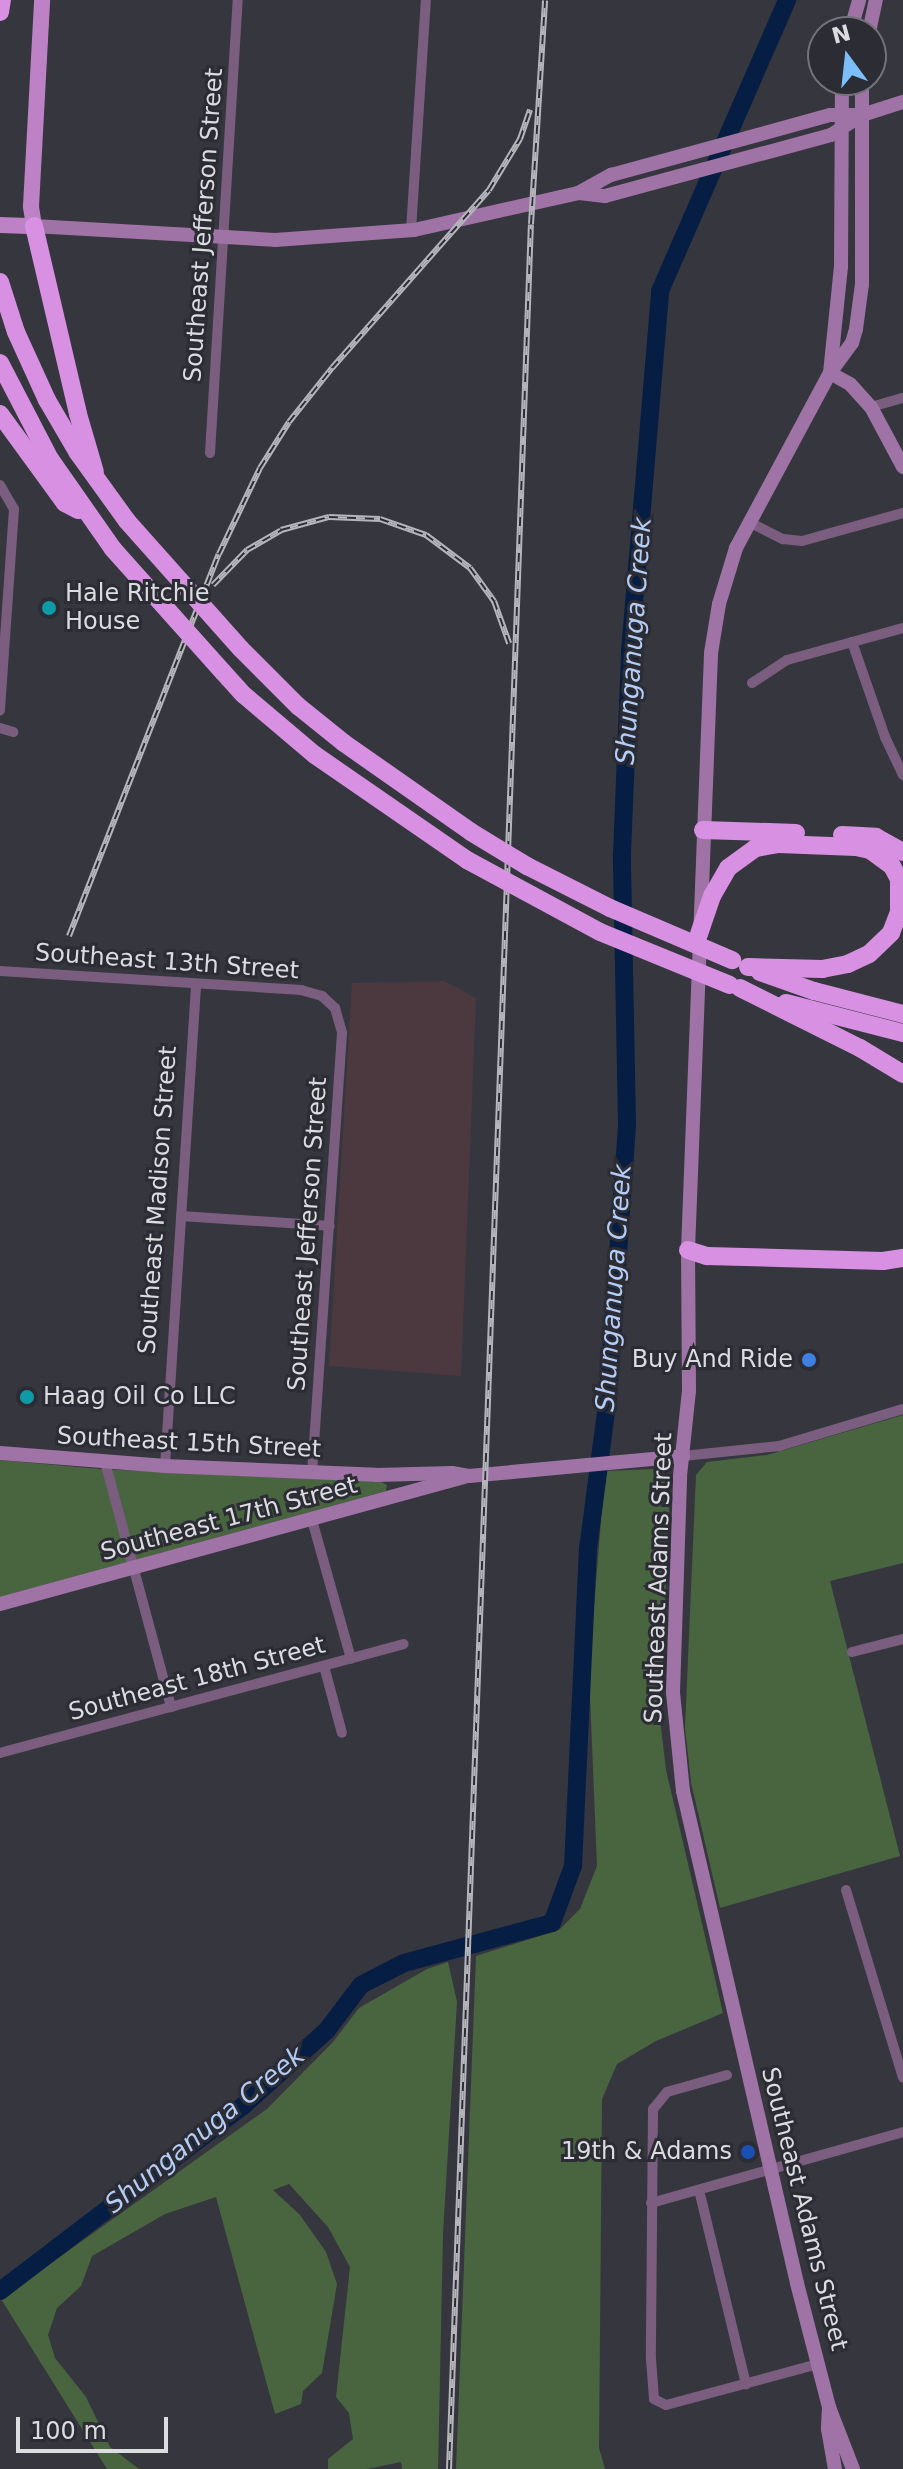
<!DOCTYPE html>
<style>
body{margin:0}
#map{position:relative;width:903px;height:2469px;overflow:hidden;background:#36373e;font-family:"DejaVu Sans",sans-serif}
div>[style]{position:absolute}
[style*='--x']{left:calc(var(--x)*1px);top:calc(var(--y)*1px);width:calc(var(--w)*1px);rotate:calc(var(--a)*1deg)}
.industrial>*{inset:0;background:#4c3940}
.green>*{inset:0;background:#496540}
.river>*{height:18px;margin:-9px;padding:0 9px;transform-origin:9px;border-radius:9px;background:#071e44}
.street>*{height:10px;margin:-5px;padding:0 5px;transform-origin:5px;border-radius:5px;background:#7b5e7f}
.secondary>*{height:14px;margin:-7px;padding:0 7px;transform-origin:7px;border-radius:7px;background:#a073a7}
.primary>*{height:16px;margin:-8px;padding:0 8px;transform-origin:8px;border-radius:8px;background:#bd82c6}
.highway>*{height:18px;margin:-9px;padding:0 9px;transform-origin:9px;border-radius:9px;background:#d790e2}
.rail>*{height:6px;margin-top:-3px;transform-origin:0;background:repeating-linear-gradient(90deg,#2c2c34 0 9px,#b5b5bb 0 18px);box-sizing:border-box;border-block:2px solid #b5b5bb}
.highway-bridge>*{height:18px;margin:-9px;padding:0 9px;transform-origin:9px;border-radius:9px;background:#d790e2}
.dots>*{width:22px;height:22px;translate:-50% -50%;box-sizing:border-box;border:4px solid #2c2c34;border-radius:50%}
span{translate:-50% -50%;white-space:nowrap;text-align:center;line-height:1.15;-webkit-text-stroke:6px #2c2c34;paint-order:stroke}
.street-label{font-size:24px;color:#dbdbe0}
.poi-label{font-size:24px;color:#dbdbe0}
.left{translate:0 -50%;text-align:left}
.right{translate:-100% -50%;text-align:right}
.water-label{font-size:26px;color:#b4cdf7;font-style:italic}
.north{position:absolute;left:807px;top:16px;width:80px;height:80px;box-sizing:border-box;background:#2c2c34;border:2px solid #727279;border-radius:50%;rotate:345deg;font-size:22px;font-weight:700;line-height:32px;text-align:center;color:#dbdbe0}
.north::after{content:'';display:block;margin:auto;width:28px;height:36px;background:#7cbef9;clip-path:polygon(50% 0,100% 100%,50% 72%,0 100%)}
.scale{position:absolute;left:16px;top:2417px;width:152px;height:36px;box-sizing:border-box;border:4px solid #dbdbe0;border-top:0;padding-left:10px;font-size:24px;line-height:28px;white-space:nowrap;color:#dbdbe0;-webkit-text-stroke:6px #2c2c34;paint-order:stroke}
</style>
<div id="map">
<div class="industrial">
<div style="clip-path:polygon(444px 981px,476px 998px,461px 1376px,329px 1366px,352px 983px)"></div>
</div>
<div class="green">
<div style="clip-path:polygon(903px 1415px,903px 1563px,830px 1581px,900px 1856px,720px 1908px,691px 1782px,685px 1728px,696px 1475px,707px 1462px,767px 1455px)"></div>
<div style="clip-path:polygon(0 1460px,100px 1469px,380px 1481px,387px 1485px,386px 1491px,0 1597px)"></div>
<div style="clip-path:polygon(655px 1469px,663px 1471px,670px 1489px,660px 1719px,666px 1770px,723px 2013px,656px 2041px,617px 2064px,602px 2099px,599px 2448px,605px 2469px,456px 2469px,476px 1956px,559px 1930px,580px 1909px,597px 1866px,589px 1670px,605px 1471px)"></div>
<div style="clip-path:polygon(448px 1962px,457px 2002px,443px 2233px,438px 2469px,402px 2469px,401px 2462px,367px 2469px,328px 2469px,328px 2459px,353px 2439px,349px 2413px,336px 2397px,350px 2267px,328px 2227px,289px 2184px,273px 2190px,300px 2215px,326px 2252px,337px 2284px,322px 2373px,303px 2391px,301px 2404px,275px 2414px,216px 2197px,165px 2214px,92px 2256px,81px 2286px,57px 2308px,48px 2335px,55px 2358px,86px 2397px,110px 2447px,139px 2469px,107px 2469px,1px 2299px,267px 2109px,333px 2042px,359px 2008px,427px 1969px)"></div>
</div>
<div class="river">
<div style="--x:0;--y:2291;--w:305;--a:-37.3"></div>
<div style="--x:243;--y:2106;--w:113;--a:-42.1"></div>
<div style="--x:327;--y:2030;--w:56;--a:-52.9"></div>
<div style="--x:361;--y:1985;--w:48;--a:-27.1"></div>
<div style="--x:404;--y:1963;--w:153;--a:-15.1"></div>
<div style="--x:552;--y:1923;--w:61;--a:-69.8"></div>
<div style="--x:573;--y:1866;--w:317;--a:-87.3"></div>
<div style="--x:588;--y:1549;--w:153;--a:-82.5"></div>
<div style="--x:608;--y:1397;--w:274;--a:-86"></div>
<div style="--x:627;--y:1124;--w:270;--a:-91.1"></div>
<div style="--x:622;--y:854;--w:203;--a:-87.7"></div>
<div style="--x:630;--y:651;--w:361;--a:-85.2"></div>
<div style="--x:660;--y:291;--w:318;--a:-66.4"></div>
</div>
<div class="street">
<div style="--x:411;--y:230;--w:230;--a:-86.3"></div>
<div style="--x:871;--y:407;--w:33;--a:-16"></div>
<div style="--x:210;--y:453;--w:454;--a:-86.5"></div>
<div style="--x:0;--y:485;--w:28;--a:60"></div>
<div style="--x:14;--y:509;--w:202;--a:94"></div>
<div style="--x:749;--y:522;--w:38;--a:27"></div>
<div style="--x:783;--y:539;--w:19;--a:6"></div>
<div style="--x:802;--y:541;--w:105;--a:-15.5"></div>
<div style="--x:852;--y:642;--w:101;--a:70.8"></div>
<div style="--x:885;--y:737;--w:42;--a:64.7"></div>
<div style="--x:752;--y:683;--w:42;--a:-33.3"></div>
<div style="--x:787;--y:660;--w:120;--a:-15.4"></div>
<div style="--x:0;--y:728;--w:14;--a:17"></div>
<div style="--x:0;--y:971;--w:302;--a:3.6"></div>
<div style="--x:301;--y:990;--w:22;--a:16"></div>
<div style="--x:322;--y:996;--w:18;--a:43"></div>
<div style="--x:335;--y:1008;--w:26;--a:74"></div>
<div style="--x:342;--y:1033;--w:441;--a:93.9"></div>
<div style="--x:181;--y:1216;--w:149;--a:3.8"></div>
<div style="--x:683;--y:1456;--w:97;--a:-5.9"></div>
<div style="--x:779;--y:1446;--w:129;--a:-16.6"></div>
<div style="--x:105;--y:1462;--w:254;--a:74.9"></div>
<div style="--x:165;--y:1466;--w:483;--a:-86.3"></div>
<div style="--x:312;--y:1520;--w:144;--a:74.3"></div>
<div style="--x:852;--y:1652;--w:53;--a:-14.3"></div>
<div style="--x:324;--y:1666;--w:69;--a:75"></div>
<div style="--x:0;--y:1753;--w:418;--a:-15.1"></div>
<div style="--x:846;--y:1890;--w:196;--a:73.1"></div>
<div style="--x:727;--y:2075;--w:62;--a:164.2"></div>
<div style="--x:667;--y:2092;--w:22;--a:129"></div>
<div style="--x:653;--y:2109;--w:250;--a:90.5"></div>
<div style="--x:651;--y:2359;--w:40;--a:85.7"></div>
<div style="--x:654;--y:2399;--w:13;--a:27"></div>
<div style="--x:666;--y:2405;--w:157;--a:-15.1"></div>
<div style="--x:699;--y:2190;--w:200;--a:76.4"></div>
<div style="--x:651;--y:2203;--w:262;--a:-15.7"></div>
</div>
<div class="secondary">
<div style="--x:850;--y:32;--w:33;--a:-74"></div>
<div style="--x:869;--y:32;--w:33;--a:-78"></div>
<div style="--x:579;--y:193;--w:26;--a:7"></div>
<div style="--x:605;--y:196;--w:234;--a:-15.1"></div>
<div style="--x:831;--y:135;--w:35;--a:-33"></div>
<div style="--x:34;--y:226;--w:241;--a:3.3"></div>
<div style="--x:275;--y:240;--w:139;--a:-4.1"></div>
<div style="--x:414;--y:230;--w:168;--a:-12.7"></div>
<div style="--x:578;--y:193;--w:38;--a:-29"></div>
<div style="--x:611;--y:175;--w:227;--a:-15.3"></div>
<div style="--x:830;--y:115;--w:32;--a:0"></div>
<div style="--x:862;--y:115;--w:43;--a:-17.6"></div>
<div style="--x:830;--y:373;--w:107;--a:-84.1"></div>
<div style="--x:841;--y:267;--w:187;--a:-89.7"></div>
<div style="--x:830;--y:373;--w:23;--a:29"></div>
<div style="--x:850;--y:384;--w:31;--a:48"></div>
<div style="--x:871;--y:407;--w:68;--a:61.9"></div>
<div style="--x:0;--y:1453;--w:166;--a:4.5"></div>
<div style="--x:165;--y:1466;--w:211;--a:2.4"></div>
<div style="--x:376;--y:1475;--w:76;--a:-1.5"></div>
<div style="--x:452;--y:1473;--w:17;--a:10"></div>
<div style="--x:469;--y:1476;--w:215;--a:-5.3"></div>
<div style="--x:0;--y:1604;--w:482;--a:-15.3"></div>
<div style="--x:829;--y:2407;--w:22;--a:93"></div>
<div style="--x:828;--y:2429;--w:41;--a:80.1"></div>
<div style="--x:853;--y:2469;--w:66;--a:-111.2"></div>
<div style="--x:829;--y:2407;--w:128;--a:-104.5"></div>
<div style="--x:797;--y:2283;--w:505;--a:-103.05"></div>
<div style="--x:683;--y:1791;--w:100;--a:-95.8"></div>
<div style="--x:673;--y:1692;--w:216;--a:-88.1"></div>
<div style="--x:680;--y:1476;--w:85;--a:-84"></div>
<div style="--x:689;--y:1391;--w:141;--a:-90.4"></div>
<div style="--x:688;--y:1250;--w:597;--a:-87.79"></div>
<div style="--x:711;--y:653;--w:50;--a:-80.7"></div>
<div style="--x:719;--y:604;--w:59;--a:-73.1"></div>
<div style="--x:736;--y:548;--w:199;--a:-61.8"></div>
<div style="--x:830;--y:373;--w:37;--a:-54"></div>
<div style="--x:852;--y:343;--w:15;--a:-74"></div>
<div style="--x:856;--y:329;--w:45;--a:-82.4"></div>
<div style="--x:862;--y:284;--w:204;--a:-90"></div>
</div>
<div class="primary">
<div style="--x:0;--y:225;--w:34;--a:2"></div>
<div style="--x:34;--y:226;--w:20;--a:-99"></div>
<div style="--x:31;--y:206;--w:206;--a:-86.9"></div>
</div>
<div class="highway">
<div style="--x:0;--y:12;--w:12;--a:-81"></div>
<div style="--x:34;--y:226;--w:193;--a:76.8"></div>
<div style="--x:78;--y:414;--w:60;--a:73.7"></div>
<div style="--x:0;--y:282;--w:52;--a:72.3"></div>
<div style="--x:16;--y:332;--w:75;--a:65.5"></div>
<div style="--x:47;--y:400;--w:61;--a:59.7"></div>
<div style="--x:78;--y:453;--w:84;--a:54.2"></div>
<div style="--x:0;--y:363;--w:108;--a:62.5"></div>
<div style="--x:50;--y:459;--w:110;--a:55"></div>
<div style="--x:0;--y:414;--w:110;--a:53.9"></div>
<div style="--x:65;--y:503;--w:15;--a:28"></div>
<div style="--x:241;--y:649;--w:81;--a:45"></div>
<div style="--x:298;--y:706;--w:59;--a:38.8"></div>
<div style="--x:344;--y:743;--w:155;--a:35"></div>
<div style="--x:223;--y:672;--w:31;--a:48"></div>
<div style="--x:244;--y:695;--w:93;--a:40.2"></div>
<div style="--x:315;--y:755;--w:185;--a:34.6"></div>
<div style="--x:703;--y:830;--w:93;--a:1.8"></div>
<div style="--x:842;--y:835;--w:34;--a:3"></div>
<div style="--x:876;--y:837;--w:31;--a:29"></div>
<div style="--x:699;--y:934;--w:40;--a:-71.1"></div>
<div style="--x:712;--y:896;--w:32;--a:-60"></div>
<div style="--x:728;--y:868;--w:34;--a:-36"></div>
<div style="--x:756;--y:848;--w:23;--a:-10"></div>
<div style="--x:779;--y:844;--w:77;--a:2.2"></div>
<div style="--x:856;--y:847;--w:14;--a:12"></div>
<div style="--x:870;--y:850;--w:27;--a:36"></div>
<div style="--x:892;--y:866;--w:15;--a:62"></div>
<div style="--x:899;--y:879;--w:33;--a:90"></div>
<div style="--x:899;--y:912;--w:22;--a:111"></div>
<div style="--x:891;--y:933;--w:30;--a:136"></div>
<div style="--x:869;--y:954;--w:23;--a:155"></div>
<div style="--x:848;--y:964;--w:25;--a:169"></div>
<div style="--x:823;--y:969;--w:75;--a:-178.5"></div>
<div style="--x:760;--y:972;--w:57;--a:19.4"></div>
<div style="--x:814;--y:991;--w:92;--a:14.5"></div>
<div style="--x:740;--y:988;--w:134;--a:26.6"></div>
<div style="--x:860;--y:1048;--w:50;--a:31.2"></div>
<div style="--x:786;--y:1003;--w:121;--a:14.4"></div>
<div style="--x:688;--y:1250;--w:20;--a:18"></div>
<div style="--x:707;--y:1256;--w:176;--a:1.6"></div>
<div style="--x:883;--y:1261;--w:20;--a:-9"></div>
</div>
<div class="rail">
<div style="--x:213;--y:585;--w:49;--a:-45.8"></div>
<div style="--x:247;--y:550;--w:39;--a:-30"></div>
<div style="--x:281;--y:530;--w:50;--a:-15.2"></div>
<div style="--x:329;--y:517;--w:51;--a:2.2"></div>
<div style="--x:380;--y:519;--w:49;--a:19.2"></div>
<div style="--x:426;--y:535;--w:55;--a:36.9"></div>
<div style="--x:470;--y:568;--w:41;--a:54"></div>
<div style="--x:494;--y:601;--w:45;--a:70.3"></div>
<div style="--x:69;--y:936;--w:410;--a:-68.6"></div>
<div style="--x:219;--y:554;--w:95;--a:-64.5"></div>
<div style="--x:260;--y:468;--w:54;--a:-57.8"></div>
<div style="--x:289;--y:422;--w:69;--a:-51.5"></div>
<div style="--x:332;--y:368;--w:237;--a:-48.6"></div>
<div style="--x:489;--y:190;--w:60;--a:-58.7"></div>
<div style="--x:520;--y:139;--w:31;--a:-71"></div>
<div style="--x:449;--y:2469;--w:2246;--a:-87.91"></div>
<div style="--x:531;--y:224;--w:224;--a:-86.4"></div>
</div>
<div class="highway-bridge">
<div style="--x:127;--y:521;--w:171;--a:48.3"></div>
<div style="--x:113;--y:549;--w:165;--a:48.2"></div>
<div style="--x:471;--y:832;--w:66;--a:31.3"></div>
<div style="--x:527;--y:866;--w:93;--a:26.8"></div>
<div style="--x:610;--y:908;--w:133;--a:23.1"></div>
<div style="--x:467;--y:860;--w:151;--a:28.4"></div>
<div style="--x:600;--y:932;--w:140;--a:22.2"></div>
</div>
<div class="dots">
<div style="left:49px;top:608px;background:#0f9aa8"></div>
<div style="left:809px;top:1360px;background:#3f7fe0"></div>
<div style="left:27px;top:1397px;background:#0f9aa8"></div>
<div style="left:748px;top:2152px;background:#1a4fb4"></div>
</div>
<div class="street-label">
<span style="left:204px;top:225px;rotate:-86deg">Southeast Jefferson Street</span>
<span style="left:167px;top:962px;rotate:4deg">Southeast 13th Street</span>
<span style="left:158px;top:1200px;rotate:-86deg">Southeast Madison Street</span>
<span style="left:308px;top:1234px;rotate:-86deg">Southeast Jefferson Street</span>
<span style="left:189px;top:1443px;rotate:3deg">Southeast 15th Street</span>
<span style="left:229px;top:1519px;rotate:-15deg">Southeast 17th Street</span>
<span style="left:659px;top:1578px;rotate:-88deg">Southeast Adams Street</span>
<span style="left:197px;top:1679px;rotate:-15deg">Southeast 18th Street</span>
<span style="left:804px;top:2209px;rotate:76deg">Southeast Adams Street</span>
</div>
<div class="poi-label">
<span class="left" style="left:65px;top:608px">Hale Ritchie<br>House</span>
<span class="right" style="left:793px;top:1360px">Buy And Ride</span>
<span class="left" style="left:43px;top:1397px">Haag Oil Co LLC</span>
<span class="right" style="left:732px;top:2152px">19th &amp; Adams</span>
</div>
<div class="water-label">
<span style="left:634px;top:641px;rotate:-86deg">Shunganuga Creek</span>
<span style="left:614px;top:1288px;rotate:-86deg">Shunganuga Creek</span>
<span style="left:205px;top:2130px;rotate:-39deg">Shunganuga Creek</span>
</div>
<div class="north">N</div>
<div class="scale">100 m</div>
</div>
